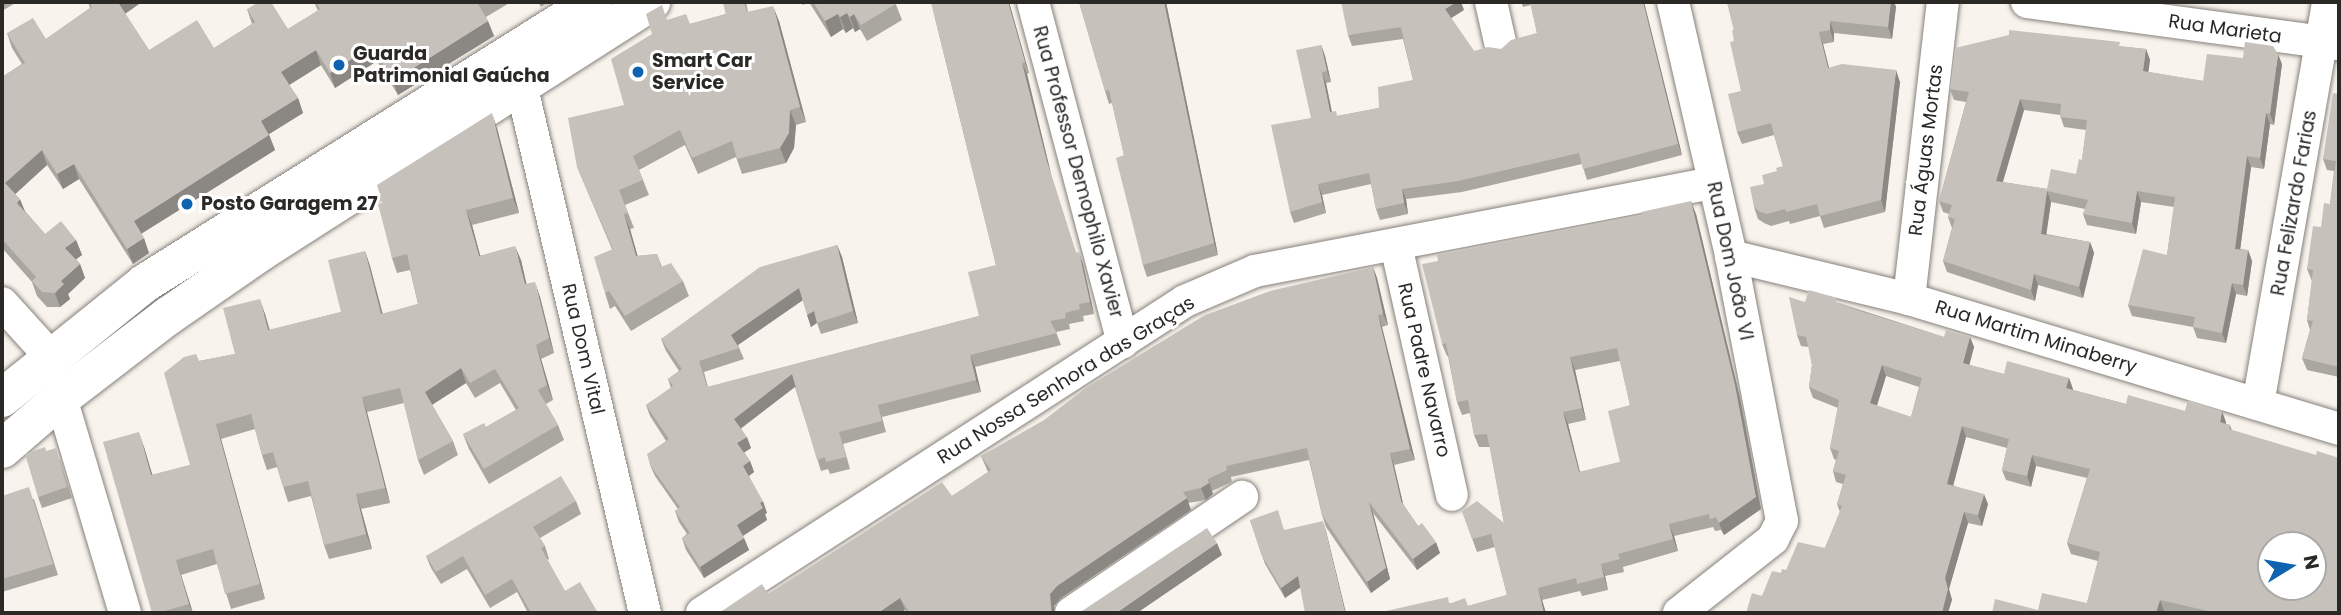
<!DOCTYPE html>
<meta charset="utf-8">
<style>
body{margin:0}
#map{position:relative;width:2341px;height:615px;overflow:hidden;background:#f8f3ec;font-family:Poppins,sans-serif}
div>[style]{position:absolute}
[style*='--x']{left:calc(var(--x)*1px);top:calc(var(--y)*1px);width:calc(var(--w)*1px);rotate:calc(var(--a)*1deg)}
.roads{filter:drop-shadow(0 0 2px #86817b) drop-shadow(0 0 2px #86817b)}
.minor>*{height:32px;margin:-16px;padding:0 16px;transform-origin:16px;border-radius:16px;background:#fff}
.major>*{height:38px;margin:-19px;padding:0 19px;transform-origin:19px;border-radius:19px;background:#fff}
.wall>*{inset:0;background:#aaa7a1}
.shaded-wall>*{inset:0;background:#8b8883}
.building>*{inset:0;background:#c6c2bb}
.dots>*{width:19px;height:19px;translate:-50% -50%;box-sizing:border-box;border:4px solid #fff;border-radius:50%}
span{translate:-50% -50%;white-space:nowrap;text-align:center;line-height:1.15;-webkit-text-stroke:6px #fff;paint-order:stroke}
.street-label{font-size:19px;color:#2a2926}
.poi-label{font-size:19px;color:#2a2926;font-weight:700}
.left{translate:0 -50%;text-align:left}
.frame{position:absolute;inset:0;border:4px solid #2a2926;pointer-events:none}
.north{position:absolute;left:2257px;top:531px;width:70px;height:70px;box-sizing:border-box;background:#fff;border:2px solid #aaa9a8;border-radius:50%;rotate:79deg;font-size:19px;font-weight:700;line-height:28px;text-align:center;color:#2a2926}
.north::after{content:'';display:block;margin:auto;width:24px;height:32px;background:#0e63b1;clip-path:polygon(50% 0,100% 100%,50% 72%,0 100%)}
</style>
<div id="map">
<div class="roads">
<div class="minor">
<div style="--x:1033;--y:2;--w:352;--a:75.2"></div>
<div style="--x:1491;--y:2;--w:41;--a:77.3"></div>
<div style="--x:1673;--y:2;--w:261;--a:77.1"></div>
<div style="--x:1731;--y:256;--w:270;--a:79.1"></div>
<div style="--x:1782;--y:521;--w:20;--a:117"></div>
<div style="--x:1773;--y:539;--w:120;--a:141.8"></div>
<div style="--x:2027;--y:2;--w:315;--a:7.7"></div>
<div style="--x:521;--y:84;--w:543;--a:76.81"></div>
<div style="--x:1396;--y:245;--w:256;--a:77.4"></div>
<div style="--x:1731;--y:256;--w:183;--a:13.6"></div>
<div style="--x:1909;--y:299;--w:449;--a:16.8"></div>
<div style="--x:1909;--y:299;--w:299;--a:-83.5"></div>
<div style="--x:2;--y:303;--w:73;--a:47.8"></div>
<div style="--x:61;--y:398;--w:224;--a:73.4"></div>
<div style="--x:2258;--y:404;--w:408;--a:-80.1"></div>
<div style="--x:702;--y:613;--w:575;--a:-32.86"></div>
<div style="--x:1185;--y:301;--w:76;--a:-23.2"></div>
<div style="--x:1255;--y:271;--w:466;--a:-10.9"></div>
<div style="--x:1071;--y:613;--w:207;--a:-34.2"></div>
</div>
<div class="major">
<div style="--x:2;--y:398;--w:184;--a:-38.8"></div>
<div style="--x:145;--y:283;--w:529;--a:-32.1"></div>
<div style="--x:2;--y:449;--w:78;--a:-40.8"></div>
<div style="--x:61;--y:398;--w:135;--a:-37.5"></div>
<div style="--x:168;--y:316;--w:114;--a:-34.7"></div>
<div style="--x:262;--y:251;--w:462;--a:-32.6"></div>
</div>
</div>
<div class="wall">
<div style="clip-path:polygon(2px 2px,17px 2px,2px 11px)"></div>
<div style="clip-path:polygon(88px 2px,138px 2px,139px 4px,125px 14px,149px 50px,214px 48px,252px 24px,247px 9px,288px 29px,318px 11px,314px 2px,511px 2px,486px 17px,494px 36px,398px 95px,377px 61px,335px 88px,321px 65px,289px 85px,298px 98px,303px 113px,269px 134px,275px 150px,141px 234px,149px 253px,133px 264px,79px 179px,63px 189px,47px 165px,15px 194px,25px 211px,45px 234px,76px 240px,82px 255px,76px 259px,80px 264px,85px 278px,68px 294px,70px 299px,60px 307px,47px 307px,37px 296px,32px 282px,2px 248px,2px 77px,22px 64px,12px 48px,7px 33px,46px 39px,90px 8px)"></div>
<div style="clip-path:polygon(538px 2px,549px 2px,541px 7px)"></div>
<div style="clip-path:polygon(723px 2px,746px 2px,748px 12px,779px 21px,806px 122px,796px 125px,794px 148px,786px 163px,742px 174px,736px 157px,698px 174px,685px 145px,639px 170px,649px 195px,625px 205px,634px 228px,630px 229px,637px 256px,657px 254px,662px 267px,683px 281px,689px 296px,631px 331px,615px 306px,610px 309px,605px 293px,612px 249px,577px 167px,624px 105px,652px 34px,668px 20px,690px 24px,726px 14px)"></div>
<div style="clip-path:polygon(801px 2px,895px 2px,902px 20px,867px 41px,860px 29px,855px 32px,853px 28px,846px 33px,843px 29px,831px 37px,809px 2px,803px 5px)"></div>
<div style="clip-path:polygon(931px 2px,1009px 2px,1029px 73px,1027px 74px,1051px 174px,1076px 253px,1083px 264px,1094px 314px,1083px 316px,1084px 321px,1069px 324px,1070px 329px,1056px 332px,1061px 345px,975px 367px,981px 392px,882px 417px,886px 432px,843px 444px,850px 469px,830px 474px,828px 469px,821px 471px,795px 387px,741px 428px,751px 448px,744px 452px,750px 461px,754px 472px,749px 476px,767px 513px,765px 514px,767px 520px,743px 536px,749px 550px,704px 578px,686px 550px,682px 538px,687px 534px,679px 522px,675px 511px,678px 509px,655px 476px,650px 465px,666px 441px,650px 416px,646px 405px,671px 388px,668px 379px,679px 371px,666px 351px,661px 339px,837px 245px,842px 257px,858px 323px,821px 334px,817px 323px,811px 327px,803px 300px,738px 345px,744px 359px,704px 372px,708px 387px,979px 316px,996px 265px)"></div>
<div style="clip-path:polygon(1079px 2px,1166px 2px,1218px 255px,1147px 277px,1143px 265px,1124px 155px,1112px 103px,1109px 104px,1105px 91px)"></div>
<div style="clip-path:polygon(1521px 2px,1644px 2px,1682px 155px,1587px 180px,1582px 164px,1462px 192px,1406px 199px,1408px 214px,1380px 220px,1376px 209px,1371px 184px,1322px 195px,1326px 213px,1294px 223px,1290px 212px,1311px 118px,1321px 45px,1325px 56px,1331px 82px,1326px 83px,1332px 112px,1337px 116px,1379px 108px,1413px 80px,1403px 39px,1352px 46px,1348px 35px,1464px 10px,1451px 18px,1474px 51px,1501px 49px,1537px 33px,1531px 5px,1523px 7px)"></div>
<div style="clip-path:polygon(1727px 2px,1894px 2px,1896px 7px,1892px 39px,1834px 33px,1834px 42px,1823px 44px,1829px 68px,1900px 82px,1885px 212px,1824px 228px,1820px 216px,1790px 224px,1789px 221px,1771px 226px,1764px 223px,1758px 219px,1754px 207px,1764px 184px,1783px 166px,1774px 135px,1742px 144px,1737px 132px,1741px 91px,1734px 41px,1734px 30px)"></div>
<div style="clip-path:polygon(evenodd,2009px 35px,2146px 49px,2150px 60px,2148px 72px,2203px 81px,2282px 64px,2274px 125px,2270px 124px,2264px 169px,2251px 167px,2240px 249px,2248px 250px,2252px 261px,2247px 296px,2236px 294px,2226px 343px,2197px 338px,2193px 327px,2132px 316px,2128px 305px,2167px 255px,2174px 207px,2141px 202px,2136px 234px,2087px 225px,2083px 214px,2085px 209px,2051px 202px,2046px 234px,2090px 242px,2094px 253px,2083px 298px,2038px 285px,2035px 301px,1947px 272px,1943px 261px,1952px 228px,1948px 217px,1949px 214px,1943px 212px,1939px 201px,1966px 102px,1954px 100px,1950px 89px,2009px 35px,2024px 110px,2060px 115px,2064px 127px,2086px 130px,2082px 160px,2076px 174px,2047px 189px,2003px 182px,2024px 110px)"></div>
<div style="clip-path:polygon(2339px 94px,2339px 377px,2307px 370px,2302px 358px,2310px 330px,2307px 320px,2312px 281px,2307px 269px,2330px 204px,2334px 171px,2327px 170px,2323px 159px)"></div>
<div style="clip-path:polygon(497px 128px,519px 213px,472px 225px,480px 255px,521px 260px,526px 284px,540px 297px,554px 353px,541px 359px,553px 400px,546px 404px,558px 425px,564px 440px,489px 484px,469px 449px,463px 434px,486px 427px,516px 410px,500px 383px,475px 398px,466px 383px,432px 405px,453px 441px,458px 455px,424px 475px,418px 460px,404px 403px,367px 412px,390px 503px,361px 509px,372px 549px,329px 559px,324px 545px,311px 496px,288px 502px,277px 467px,267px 470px,262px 455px,255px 429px,221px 439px,265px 599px,231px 609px,217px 564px,181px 575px,193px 613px,152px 613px,144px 447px,152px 475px,190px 465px,199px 361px,235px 354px,265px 314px,270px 330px,341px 312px,365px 251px,370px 266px,383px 314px,418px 304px,410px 270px,397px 273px,392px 258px,382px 203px)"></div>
<div style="clip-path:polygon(evenodd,1696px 214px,1740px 398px,1761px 509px,1724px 535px,1721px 530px,1715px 531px,1713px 527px,1674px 536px,1678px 551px,1623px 567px,1624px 572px,1605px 576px,1608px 590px,1582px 596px,1580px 591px,1542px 600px,1546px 613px,1387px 613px,1451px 603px,1468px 606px,1507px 595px,1495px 547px,1477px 552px,1462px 511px,1504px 523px,1490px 447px,1479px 447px,1474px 435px,1470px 413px,1462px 415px,1457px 402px,1448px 356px,1447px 356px,1442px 344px,1696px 214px,1620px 361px,1630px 405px,1620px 462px,1580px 472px,1568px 424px,1586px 420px,1575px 370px,1620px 361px)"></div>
<div style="clip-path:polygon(1373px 267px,1377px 278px,1388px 325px,1382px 327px,1415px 460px,1394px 465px,1403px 504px,1418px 526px,1440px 553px,1417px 570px,1373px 513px,1390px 579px,1371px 593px,1326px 527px,1322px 515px,1309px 460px,1231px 477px,1232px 482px,1212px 491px,1213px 494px,1206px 500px,1188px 503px,1191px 510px,1061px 598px,1054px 606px,1055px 613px,907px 613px,905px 610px,899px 613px,719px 613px,768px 594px,952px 496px,988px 472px,981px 456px)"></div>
<div style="clip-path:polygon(evenodd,1805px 302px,1839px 303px,1944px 337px,1970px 337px,1974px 347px,1969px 365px,2004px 374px,2069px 378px,2073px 390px,2126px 404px,2185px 411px,2226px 422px,2226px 424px,2230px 425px,2232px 430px,2339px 613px,2175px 613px,2164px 611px,2038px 610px,2087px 603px,2098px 561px,2071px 554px,2067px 543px,2087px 478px,2036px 466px,2031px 487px,2006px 480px,2002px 470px,2007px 448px,1966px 437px,1953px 485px,1988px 504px,1982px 526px,1968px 523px,1949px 589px,1952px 600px,1762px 596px,1781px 573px,1825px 548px,1840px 512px,1837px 504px,1843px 484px,1836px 482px,1833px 471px,1836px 460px,1834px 459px,1830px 448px,1838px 408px,1813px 398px,1809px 387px,1812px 365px,1809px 347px,1801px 346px,1797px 335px,1805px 302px,1886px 376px,1919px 387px,1911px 417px,1877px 406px,1886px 376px)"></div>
<div style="clip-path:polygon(46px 451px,60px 460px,72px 498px,42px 508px,38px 497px)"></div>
<div style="clip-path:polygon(2px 496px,34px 499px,58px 575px,2px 592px)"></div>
<div style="clip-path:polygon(576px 501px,581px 514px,540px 538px,545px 546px,549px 559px,547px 560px,565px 591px,528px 613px,517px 592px,490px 608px,467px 569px,441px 584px,431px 568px,426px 556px)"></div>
<div style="clip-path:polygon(1250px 520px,1285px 530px,1326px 531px,1300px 588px,1285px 598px,1265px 564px)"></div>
</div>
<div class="shaded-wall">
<div style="clip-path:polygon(118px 2px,138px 2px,139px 4px,123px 15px)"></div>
<div style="clip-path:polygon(1008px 2px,1009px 2px,1029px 73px,1025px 62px)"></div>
<div style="clip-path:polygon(1164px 2px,1166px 2px,1218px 255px,1214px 243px)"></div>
<div style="clip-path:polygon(1456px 2px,1461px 2px,1464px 10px,1448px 20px,1445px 9px)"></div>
<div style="clip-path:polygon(1643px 2px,1644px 2px,1682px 155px,1678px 144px)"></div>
<div style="clip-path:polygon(1890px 2px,1894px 2px,1896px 7px,1892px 39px,1888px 27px)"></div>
<div style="clip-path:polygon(773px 6px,779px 21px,806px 122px,800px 107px)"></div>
<div style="clip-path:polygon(847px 13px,853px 28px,846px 33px,840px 17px)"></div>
<div style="clip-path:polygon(838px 14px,843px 29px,831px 37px,825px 21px)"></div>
<div style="clip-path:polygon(854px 14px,860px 29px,855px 32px,850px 17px)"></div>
<div style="clip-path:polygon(488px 21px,494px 36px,398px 95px,393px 81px)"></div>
<div style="clip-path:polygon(1830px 21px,1834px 33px,1834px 42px,1830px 30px)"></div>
<div style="clip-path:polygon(1819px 32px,1823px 44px,1832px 80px,1828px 68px)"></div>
<div style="clip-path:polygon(1321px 45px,1325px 56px,1331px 82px,1327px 71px)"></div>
<div style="clip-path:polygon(372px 46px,377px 61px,335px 88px,330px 73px)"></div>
<div style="clip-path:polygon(2146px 49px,2150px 60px,2147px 82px,2143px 71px)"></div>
<div style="clip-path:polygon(316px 50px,321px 65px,286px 87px,281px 72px)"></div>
<div style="clip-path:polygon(2278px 54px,2282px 64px,2274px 125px,2270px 114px)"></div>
<div style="clip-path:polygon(1022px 63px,1027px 74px,1051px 174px,1047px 162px)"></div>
<div style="clip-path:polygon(1896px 70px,1900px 82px,1885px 212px,1881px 200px)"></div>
<div style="clip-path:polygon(1322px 72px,1326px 83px,1334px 123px,1330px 112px)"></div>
<div style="clip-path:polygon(298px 98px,303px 113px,266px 136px,261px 121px)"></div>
<div style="clip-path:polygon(2020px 99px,2024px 110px,2000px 191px,1996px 181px)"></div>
<div style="clip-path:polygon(790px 110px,796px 125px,794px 148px,786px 163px,780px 148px)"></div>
<div style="clip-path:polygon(492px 113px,497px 128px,519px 213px,513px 198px)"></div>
<div style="clip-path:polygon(2266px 113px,2270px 124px,2264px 169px,2260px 158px)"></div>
<div style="clip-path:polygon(269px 135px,275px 150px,139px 235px,134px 221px)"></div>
<div style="clip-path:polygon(42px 150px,47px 165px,11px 198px,5px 183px)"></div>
<div style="clip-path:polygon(2247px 156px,2251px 167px,2239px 259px,2235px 249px)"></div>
<div style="clip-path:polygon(74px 164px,79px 179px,63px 189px,57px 174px)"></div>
<div style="clip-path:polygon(1318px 184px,1322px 195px,1326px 213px,1322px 202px)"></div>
<div style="clip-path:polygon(1402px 189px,1406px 199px,1408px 214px,1404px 203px)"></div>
<div style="clip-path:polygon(2047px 191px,2051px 202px,2045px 244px,2041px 234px)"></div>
<div style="clip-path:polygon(2137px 191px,2141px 202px,2136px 234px,2132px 223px)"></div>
<div style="clip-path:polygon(20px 199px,26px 214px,17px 203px)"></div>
<div style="clip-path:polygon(1691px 201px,1696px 214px,1740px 398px,1761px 509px,1724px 535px,1719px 523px)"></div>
<div style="clip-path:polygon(466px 210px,472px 225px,484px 270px,479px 256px)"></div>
<div style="clip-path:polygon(624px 214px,630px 229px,642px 271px,636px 256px)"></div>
<div style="clip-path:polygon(144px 238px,149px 253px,133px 264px,127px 249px)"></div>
<div style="clip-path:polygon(76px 240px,82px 255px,71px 263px,65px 248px)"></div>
<div style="clip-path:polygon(2090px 242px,2094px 253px,2083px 298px,2079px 287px)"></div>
<div style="clip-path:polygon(837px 245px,842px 257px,858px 323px,853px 311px)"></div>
<div style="clip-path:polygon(515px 246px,521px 260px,530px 299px,525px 284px)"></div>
<div style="clip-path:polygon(2248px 250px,2252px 261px,2247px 296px,2243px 285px)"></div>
<div style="clip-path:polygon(365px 251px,370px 266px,386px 329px,381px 314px)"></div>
<div style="clip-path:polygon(1079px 252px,1083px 264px,1094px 314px,1090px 302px)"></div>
<div style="clip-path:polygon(80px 264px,85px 278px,68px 294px,70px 299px,60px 307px,55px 293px,61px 281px)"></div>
<div style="clip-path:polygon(1373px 267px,1377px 278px,1388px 325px,1383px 314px)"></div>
<div style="clip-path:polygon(2034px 274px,2038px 285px,2035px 301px,2031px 290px)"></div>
<div style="clip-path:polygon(535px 282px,540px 297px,554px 353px,549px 338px)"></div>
<div style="clip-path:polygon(2232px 283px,2236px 294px,2226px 343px,2222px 333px)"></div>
<div style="clip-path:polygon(799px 288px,803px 300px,735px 347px,731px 335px)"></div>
<div style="clip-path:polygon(260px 299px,265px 314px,273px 345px,268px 330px)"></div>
<div style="clip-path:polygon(814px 311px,818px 322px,811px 327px,807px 315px)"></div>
<div style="clip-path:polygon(1378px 315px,1382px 327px,1415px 460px,1410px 449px)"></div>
<div style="clip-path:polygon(1970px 337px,1974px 347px,1967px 374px,1963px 363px)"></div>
<div style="clip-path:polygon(536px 345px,541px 359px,553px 400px,547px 385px)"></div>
<div style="clip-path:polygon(970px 355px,975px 367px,981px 392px,976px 380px)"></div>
<div style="clip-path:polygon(1570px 357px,1575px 370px,1586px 420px,1582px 408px)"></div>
<div style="clip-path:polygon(1882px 365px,1886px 376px,1874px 414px,1870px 403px)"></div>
<div style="clip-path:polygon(461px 368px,466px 383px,430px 406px,425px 392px)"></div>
<div style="clip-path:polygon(792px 374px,796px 386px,739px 430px,734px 419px)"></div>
<div style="clip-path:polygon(2069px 378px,2073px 389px,2070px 399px,2066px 388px)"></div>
<div style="clip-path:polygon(362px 397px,367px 412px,390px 503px,385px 488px)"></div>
<div style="clip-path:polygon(2222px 411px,2226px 422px,2224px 433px,2220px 422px)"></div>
<div style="clip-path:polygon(1563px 412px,1568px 424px,1583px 485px,1579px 472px)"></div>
<div style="clip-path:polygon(216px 424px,221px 439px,265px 599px,260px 584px)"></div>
<div style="clip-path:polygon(1962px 426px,1966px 437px,1951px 494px,1947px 484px)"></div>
<div style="clip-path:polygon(139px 432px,144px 447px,157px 490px,151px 475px)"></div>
<div style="clip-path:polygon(747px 437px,751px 448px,742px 454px,737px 443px)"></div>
<div style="clip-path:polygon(1390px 453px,1394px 465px,1405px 512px,1401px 501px)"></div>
<div style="clip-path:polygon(2032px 455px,2036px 466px,2031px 487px,2027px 476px)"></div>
<div style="clip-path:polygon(750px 461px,754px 472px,747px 477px,743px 466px)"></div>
<div style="clip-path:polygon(1208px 479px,1213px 494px,1206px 500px,1201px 488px)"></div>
<div style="clip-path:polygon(356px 494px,361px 509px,372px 549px,366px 534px)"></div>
<div style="clip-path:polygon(1984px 494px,1988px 504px,1982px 526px,1978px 515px)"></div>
<div style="clip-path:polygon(1187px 498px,1191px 510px,1061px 598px,1054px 606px,1055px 613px,1052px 613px,1050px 594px,1057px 586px)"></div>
<div style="clip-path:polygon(763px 501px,767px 513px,765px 514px,767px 520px,741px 537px,737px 525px)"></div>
<div style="clip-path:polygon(1369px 502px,1373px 513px,1390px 579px,1371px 593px,1367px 582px)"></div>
<div style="clip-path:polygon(1964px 512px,1968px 523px,1949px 589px,1952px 600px,1948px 613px,1942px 613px,1945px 578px)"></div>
<div style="clip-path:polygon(1323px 521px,1326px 531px,1346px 613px,1345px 613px)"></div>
<div style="clip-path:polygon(1669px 524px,1674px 536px,1678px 551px,1673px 539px)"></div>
<div style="clip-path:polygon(744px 538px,749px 550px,704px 578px,700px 567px)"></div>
<div style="clip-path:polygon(1436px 542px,1440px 553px,1417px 570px,1413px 559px)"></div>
<div style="clip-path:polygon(1217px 543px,1222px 555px,1137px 613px,1116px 613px)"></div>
<div style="clip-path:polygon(176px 560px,181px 575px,193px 613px,189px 604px)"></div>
<div style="clip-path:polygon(1601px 564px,1605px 576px,1608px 590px,1604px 577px)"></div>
<div style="clip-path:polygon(1298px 576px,1302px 586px,1285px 598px,1281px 588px)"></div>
<div style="clip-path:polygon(1538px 588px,1542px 600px,1546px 613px,1544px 613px)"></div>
<div style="clip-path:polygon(900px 598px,905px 610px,899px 613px,878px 613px)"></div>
<div style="clip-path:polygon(2160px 600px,2164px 611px,2163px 613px,2156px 613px)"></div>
</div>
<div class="building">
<div style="clip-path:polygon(89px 2px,118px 2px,149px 50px,197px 20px,214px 48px,255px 22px,247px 9px,259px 2px,271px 2px,288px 29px,320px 9px,316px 2px,482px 2px,478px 4px,488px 21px,393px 81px,372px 46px,330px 73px,316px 50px,281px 72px,298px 98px,261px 121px,269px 135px,134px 221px,144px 238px,127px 249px,74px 164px,57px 174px,42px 150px,5px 183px,20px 199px,17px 203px,45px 234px,61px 221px,76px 240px,65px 248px,80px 264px,61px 281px,64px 284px,55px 293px,42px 292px,32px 281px,36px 277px,2px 239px,2px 77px,25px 63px,7px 33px,33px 18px,46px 39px,92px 7px)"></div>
<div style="clip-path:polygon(723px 2px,744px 2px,747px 12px,773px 6px,800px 107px,790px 110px,789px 133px,780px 148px,737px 159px,732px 141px,692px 158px,680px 130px,633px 156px,643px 180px,619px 190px,628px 213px,624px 214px,636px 256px,657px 254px,661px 267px,671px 263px,683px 281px,625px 316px,609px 291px,605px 293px,594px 257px,613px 249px,577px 167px,568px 118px,624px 105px,611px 59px,652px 34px,646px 14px,662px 5px,667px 20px,686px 14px,690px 24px,726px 14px)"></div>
<div style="clip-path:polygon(813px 2px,895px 2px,896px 4px,861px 25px,854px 14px,850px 17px,847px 13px,840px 17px,838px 14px,825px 21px)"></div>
<div style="clip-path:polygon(931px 2px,1008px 2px,1025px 62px,1022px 63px,1047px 162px,1076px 253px,1079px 252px,1090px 302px,1079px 304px,1080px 309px,1065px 313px,1066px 318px,1050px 321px,1057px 333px,970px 355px,976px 380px,878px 405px,882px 421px,839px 432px,846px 457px,826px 462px,825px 457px,817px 460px,792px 374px,734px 419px,747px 437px,737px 443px,750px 461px,743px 466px,763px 501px,760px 503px,763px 508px,737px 525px,744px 538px,700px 567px,682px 538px,690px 533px,675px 511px,680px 507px,650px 465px,647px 454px,669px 439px,646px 405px,673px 386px,668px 379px,682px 369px,661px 339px,760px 267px,837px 245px,853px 311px,817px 323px,814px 311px,807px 315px,799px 288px,731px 335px,739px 348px,699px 361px,707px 387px,979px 316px,968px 272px,996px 265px)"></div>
<div style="clip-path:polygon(1079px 2px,1164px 2px,1214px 243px,1143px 265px,1116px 158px,1124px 155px,1109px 90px,1105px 91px)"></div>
<div style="clip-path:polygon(1341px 2px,1456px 2px,1445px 9px,1474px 51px,1488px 47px,1501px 49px,1511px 40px,1537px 33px,1530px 2px,1643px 2px,1678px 144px,1583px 169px,1579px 153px,1458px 181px,1402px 189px,1404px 203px,1376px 209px,1369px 173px,1318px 184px,1322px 202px,1290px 212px,1271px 125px,1311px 118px,1296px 50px,1321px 45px,1327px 71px,1322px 72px,1330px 112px,1336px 111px,1337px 116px,1379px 108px,1378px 87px,1413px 80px,1401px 27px,1348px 35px)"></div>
<div style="clip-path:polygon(1727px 2px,1891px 2px,1888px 27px,1830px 21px,1830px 30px,1819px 32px,1828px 68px,1842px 64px,1896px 70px,1881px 200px,1820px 216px,1817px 204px,1786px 212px,1785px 209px,1767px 214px,1760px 212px,1754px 207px,1750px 187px,1764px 184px,1762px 175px,1777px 171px,1776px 168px,1783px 166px,1771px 123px,1737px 132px,1728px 94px,1741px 91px,1730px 42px,1734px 41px,1732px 30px,1734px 30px)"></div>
<div style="clip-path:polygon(evenodd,2009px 30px,2120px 42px,2119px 46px,2146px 49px,2143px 71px,2203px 81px,2207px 54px,2243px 58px,2245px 42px,2273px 46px,2278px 54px,2270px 114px,2266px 113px,2260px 158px,2247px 156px,2241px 202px,2235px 249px,2248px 250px,2243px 285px,2232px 283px,2222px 333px,2193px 327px,2195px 317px,2128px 305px,2143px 249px,2167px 255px,2175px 197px,2137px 191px,2132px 223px,2083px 214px,2088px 200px,2047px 191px,2041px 234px,2090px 242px,2079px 287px,2034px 274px,2031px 290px,1943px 261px,1955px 219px,1948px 217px,1952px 205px,1939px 201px,1969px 92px,1950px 89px,1955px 48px,2009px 35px,2009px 30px,2020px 99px,2061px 104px,2060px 117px,2087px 120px,2082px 160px,2079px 159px,2076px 174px,2051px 169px,2047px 189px,1996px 181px,2020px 99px)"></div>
<div style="clip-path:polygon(2333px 93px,2339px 94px,2339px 367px,2302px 358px,2313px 321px,2307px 320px,2313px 270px,2307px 269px,2313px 226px,2321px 227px,2324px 203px,2330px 204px,2336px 161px,2323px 159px)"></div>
<div style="clip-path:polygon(492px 113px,513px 198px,466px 210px,479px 256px,515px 246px,525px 284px,535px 282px,549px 338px,536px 345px,547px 385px,538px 390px,558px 425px,484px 469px,463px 434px,484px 423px,486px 427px,519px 408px,495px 369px,470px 383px,461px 368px,425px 392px,453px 441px,418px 460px,400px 388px,362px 397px,385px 488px,356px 494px,366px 534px,324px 545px,308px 481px,283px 487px,273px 452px,262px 455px,251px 414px,216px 424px,260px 584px,225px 594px,213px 549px,176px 560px,189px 604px,158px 613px,152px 613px,103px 442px,139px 432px,151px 475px,190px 465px,164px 373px,184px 357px,196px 354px,199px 361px,235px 354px,223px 308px,260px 299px,268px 330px,341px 312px,328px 260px,365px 251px,381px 314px,418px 304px,407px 254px,392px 258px,378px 204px,382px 203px,377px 185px)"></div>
<div style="clip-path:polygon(evenodd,1691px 201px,1735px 385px,1756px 497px,1719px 523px,1716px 517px,1710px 519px,1709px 514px,1669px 524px,1673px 539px,1618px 554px,1620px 559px,1601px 564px,1604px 577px,1577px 584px,1576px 578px,1538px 588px,1544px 613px,1387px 613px,1386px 611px,1448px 597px,1449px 604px,1465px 598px,1468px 606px,1507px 595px,1491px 534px,1472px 539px,1462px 511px,1477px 501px,1504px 523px,1487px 434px,1474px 435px,1468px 400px,1457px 402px,1446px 343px,1442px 344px,1422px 264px,1438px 261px,1437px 255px,1642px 215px,1641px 212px,1691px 201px,1617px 348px,1630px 405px,1608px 411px,1620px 462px,1579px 472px,1563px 412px,1582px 408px,1570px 357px,1617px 348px)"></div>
<div style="clip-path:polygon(1373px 267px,1383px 314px,1378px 315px,1410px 449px,1390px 453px,1401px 501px,1418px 526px,1422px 523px,1436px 542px,1413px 559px,1369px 502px,1386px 568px,1367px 582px,1322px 515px,1307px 448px,1226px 466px,1227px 470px,1208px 479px,1209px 483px,1201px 488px,1183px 492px,1187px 498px,1057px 586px,1050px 594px,1051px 611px,1054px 613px,910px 613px,900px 598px,878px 613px,719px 613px,762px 584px,768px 594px,942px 482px,952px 496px,991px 470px,981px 456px,1044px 420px,1087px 387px,1205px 315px,1270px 291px)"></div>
<div style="clip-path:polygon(evenodd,1809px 290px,1837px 298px,1836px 302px,1860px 311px,1944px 337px,1946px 330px,1970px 337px,1963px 363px,2004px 374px,2007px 361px,2069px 378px,2066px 388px,2126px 404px,2128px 395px,2185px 411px,2188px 400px,2222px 411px,2220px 422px,2230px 425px,2229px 429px,2316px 455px,2317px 451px,2339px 458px,2339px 613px,2217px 613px,2160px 600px,2156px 613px,1992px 613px,1995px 599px,2038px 610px,2042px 593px,2087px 603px,2100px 552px,2067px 543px,2090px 469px,2032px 455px,2027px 476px,2002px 470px,2009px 439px,1962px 426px,1947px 484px,1984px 494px,1978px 515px,1964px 512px,1945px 578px,1948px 589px,1942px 613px,1746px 613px,1752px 593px,1762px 596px,1772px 571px,1781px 573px,1782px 569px,1786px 570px,1798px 542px,1825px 548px,1842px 506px,1837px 504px,1846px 475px,1833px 471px,1839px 451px,1830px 448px,1839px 400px,1809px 387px,1812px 365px,1806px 337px,1797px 335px,1789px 297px,1805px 302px,1809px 290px,1882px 365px,1922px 378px,1911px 417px,1870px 403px,1882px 365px,1809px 290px,2271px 545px,2313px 545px,2313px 587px,2271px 587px,2271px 545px)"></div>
<div style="clip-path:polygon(45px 447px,46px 451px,56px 448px,67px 487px,38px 497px,25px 454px)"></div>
<div style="clip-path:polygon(561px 476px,576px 501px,533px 527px,545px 546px,541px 548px,565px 591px,580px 582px,598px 613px,529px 613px,531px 613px,512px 579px,485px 595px,463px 556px,436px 572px,426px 556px)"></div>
<div style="clip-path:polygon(29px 487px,53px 564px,2px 579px,2px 496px)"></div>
<div style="clip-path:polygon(1278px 510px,1284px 530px,1323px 521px,1345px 613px,1305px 613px,1298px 576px,1281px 588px,1261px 554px,1250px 520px)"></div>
<div style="clip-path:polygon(1207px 528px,1217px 543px,1116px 613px,1079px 613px)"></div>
</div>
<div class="dots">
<div style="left:339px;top:65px;background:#0e63b1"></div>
<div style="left:638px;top:72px;background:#0e63b1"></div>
<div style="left:187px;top:204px;background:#0e63b1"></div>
</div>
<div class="street-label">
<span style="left:2225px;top:29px;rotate:8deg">Rua Marieta</span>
<span style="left:1926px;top:150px;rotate:-83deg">Rua Águas Mortas</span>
<span style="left:1078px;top:172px;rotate:75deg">Rua Professor Demophilo Xavier</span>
<span style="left:2294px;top:203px;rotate:-80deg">Rua Felizardo Farias</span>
<span style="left:1730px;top:261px;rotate:78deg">Rua Dom João VI</span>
<span style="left:2036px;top:337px;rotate:17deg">Rua Martim Minaberry</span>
<span style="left:583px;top:349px;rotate:77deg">Rua Dom Vital</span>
<span style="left:1424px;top:370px;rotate:77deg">Rua Padre Navarro</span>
<span style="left:1066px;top:380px;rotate:-32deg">Rua Nossa Senhora das Graças</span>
</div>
<div class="poi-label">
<span class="left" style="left:353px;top:65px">Guarda<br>Patrimonial Gaúcha</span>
<span class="left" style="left:652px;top:72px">Smart Car<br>Service</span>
<span class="left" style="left:201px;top:204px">Posto Garagem 27</span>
</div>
<div class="frame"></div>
<div class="north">N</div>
</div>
